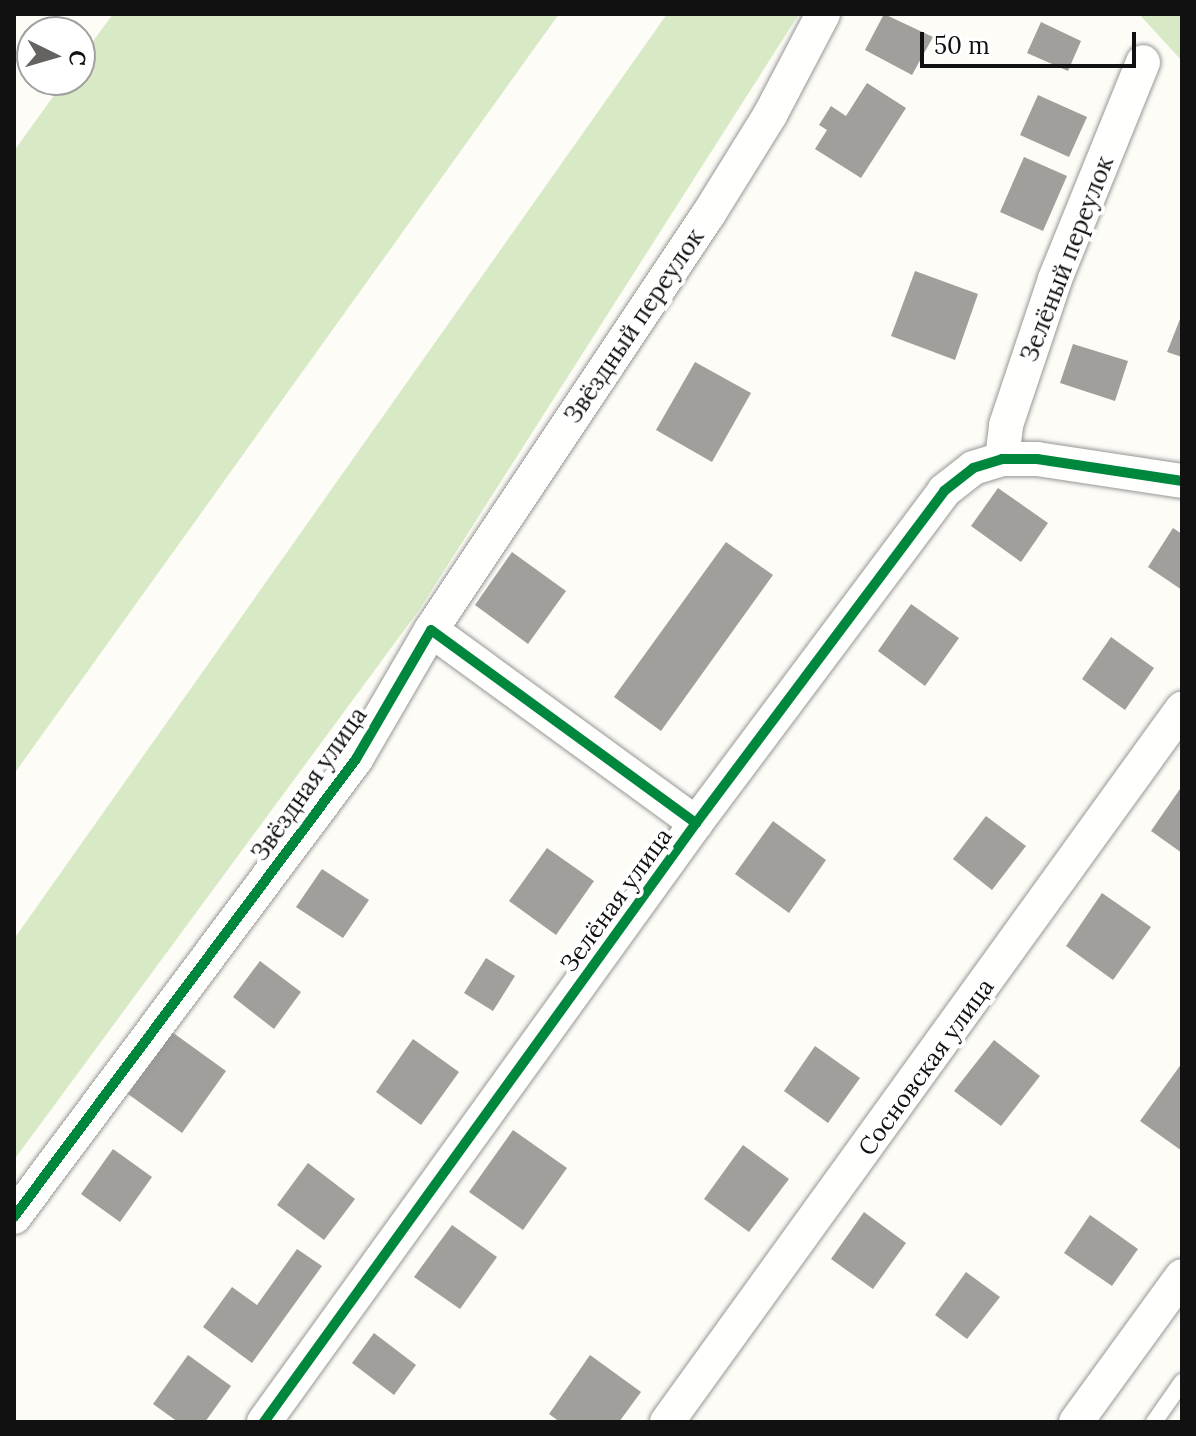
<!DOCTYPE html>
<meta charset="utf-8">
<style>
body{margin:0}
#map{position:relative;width:1196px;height:1436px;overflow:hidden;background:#fdfcf7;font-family:Lora,serif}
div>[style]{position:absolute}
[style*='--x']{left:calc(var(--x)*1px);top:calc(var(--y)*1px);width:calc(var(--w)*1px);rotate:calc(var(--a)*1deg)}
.forest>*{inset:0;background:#d8eac5}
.building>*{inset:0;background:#a19f9c}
.roads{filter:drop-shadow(0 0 2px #979795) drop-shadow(0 0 2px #979795)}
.lane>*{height:16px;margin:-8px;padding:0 8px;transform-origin:8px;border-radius:8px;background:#fffffe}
.street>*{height:34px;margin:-17px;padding:0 17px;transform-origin:17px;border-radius:17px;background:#fffffe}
.cycleway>*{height:10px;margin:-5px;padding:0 5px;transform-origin:5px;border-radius:5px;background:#00873e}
span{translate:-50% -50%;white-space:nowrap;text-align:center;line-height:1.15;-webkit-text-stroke:8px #fff;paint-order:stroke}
.street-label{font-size:24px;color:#111}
.frame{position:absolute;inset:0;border:16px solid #111;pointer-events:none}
.north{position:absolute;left:16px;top:16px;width:80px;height:80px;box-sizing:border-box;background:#fff;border:2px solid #a0a0a0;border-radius:50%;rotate:95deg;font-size:22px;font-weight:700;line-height:32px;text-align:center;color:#111}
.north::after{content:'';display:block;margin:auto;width:28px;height:36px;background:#646362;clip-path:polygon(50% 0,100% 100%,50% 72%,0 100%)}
.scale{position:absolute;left:920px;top:32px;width:216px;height:36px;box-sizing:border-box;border:4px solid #111;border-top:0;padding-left:10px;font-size:24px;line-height:28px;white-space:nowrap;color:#111;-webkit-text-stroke:6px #fff;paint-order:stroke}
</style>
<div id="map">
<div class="forest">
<div style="clip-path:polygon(113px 14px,559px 14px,14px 774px,14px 151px,65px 80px,80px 80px,80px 59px)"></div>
<div style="clip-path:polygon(667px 14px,799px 14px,419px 610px,14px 1160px,14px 939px)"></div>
<div style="clip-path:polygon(1139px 14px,1182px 14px,1182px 61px)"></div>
</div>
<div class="building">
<div style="clip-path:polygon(884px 14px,933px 37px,912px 75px,865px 50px)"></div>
<div style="clip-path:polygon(1041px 22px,1081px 41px,1068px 71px,1027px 53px)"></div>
<div style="clip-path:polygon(867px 83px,906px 108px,861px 178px,815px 149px,827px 130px,819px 125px,831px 106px,846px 116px)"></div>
<div style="clip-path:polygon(1038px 95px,1087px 117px,1069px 157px,1020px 135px)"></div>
<div style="clip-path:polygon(1024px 157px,1067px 176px,1043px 231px,1000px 212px)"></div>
<div style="clip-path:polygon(915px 271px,978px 294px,955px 360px,891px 336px)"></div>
<div style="clip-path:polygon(1182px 314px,1182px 357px,1167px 352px)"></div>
<div style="clip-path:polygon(1073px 344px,1128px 361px,1115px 401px,1060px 383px)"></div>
<div style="clip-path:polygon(695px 362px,751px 393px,712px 462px,656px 430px)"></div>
<div style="clip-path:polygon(998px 488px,1048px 523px,1021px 562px,971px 526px)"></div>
<div style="clip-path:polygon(1173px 528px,1182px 534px,1182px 590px,1148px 567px)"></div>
<div style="clip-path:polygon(726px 542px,773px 575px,661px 731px,614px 697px)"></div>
<div style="clip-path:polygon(512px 552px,566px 591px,528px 644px,475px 605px)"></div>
<div style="clip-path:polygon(911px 604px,959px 638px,925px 686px,878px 651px)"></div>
<div style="clip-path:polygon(1111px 637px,1154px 668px,1125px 710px,1082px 679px)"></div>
<div style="clip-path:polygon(1182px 786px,1182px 853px,1151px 831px)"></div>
<div style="clip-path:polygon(986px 816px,1026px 846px,992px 890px,953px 859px)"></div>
<div style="clip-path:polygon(773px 821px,826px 860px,789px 913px,735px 874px)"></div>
<div style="clip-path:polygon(547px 848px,594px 881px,556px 935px,509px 901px)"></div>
<div style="clip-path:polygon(322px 869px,369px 900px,343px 938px,296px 907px)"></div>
<div style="clip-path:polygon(1102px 893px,1151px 927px,1113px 980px,1066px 946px)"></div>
<div style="clip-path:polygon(486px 958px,515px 976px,493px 1011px,464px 993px)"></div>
<div style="clip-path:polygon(260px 961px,301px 992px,274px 1029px,233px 997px)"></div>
<div style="clip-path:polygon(172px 1032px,226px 1071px,182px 1133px,128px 1094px)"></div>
<div style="clip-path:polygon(413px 1039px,459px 1072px,421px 1125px,376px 1092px)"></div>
<div style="clip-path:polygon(994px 1040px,1040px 1076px,1001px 1126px,954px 1091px)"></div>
<div style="clip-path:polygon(815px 1046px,860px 1078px,828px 1123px,784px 1091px)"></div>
<div style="clip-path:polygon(1182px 1063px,1182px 1151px,1140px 1121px)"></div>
<div style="clip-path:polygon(513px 1130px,567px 1168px,523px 1230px,469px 1192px)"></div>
<div style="clip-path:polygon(743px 1145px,789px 1179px,749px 1232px,704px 1199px)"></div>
<div style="clip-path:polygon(113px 1149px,152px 1177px,120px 1222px,81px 1194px)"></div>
<div style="clip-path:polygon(308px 1163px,355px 1199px,324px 1240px,277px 1205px)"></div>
<div style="clip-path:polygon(864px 1212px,906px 1243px,873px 1289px,831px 1259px)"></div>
<div style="clip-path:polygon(1090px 1215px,1138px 1249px,1112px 1286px,1064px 1253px)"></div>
<div style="clip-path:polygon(452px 1225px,497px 1257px,460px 1309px,414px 1277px)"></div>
<div style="clip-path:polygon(297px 1249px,322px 1266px,252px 1363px,203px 1327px,232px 1287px,257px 1305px)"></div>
<div style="clip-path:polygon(966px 1272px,1000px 1297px,967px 1339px,935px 1315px)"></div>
<div style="clip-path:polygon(374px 1333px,416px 1365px,394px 1395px,352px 1363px)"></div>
<div style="clip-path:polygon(188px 1355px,231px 1386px,205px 1422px,178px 1422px,153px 1404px)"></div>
<div style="clip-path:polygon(590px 1355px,641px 1392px,619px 1422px,560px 1422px,549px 1414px)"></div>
</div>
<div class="roads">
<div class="lane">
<div style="--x:1154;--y:1422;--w:49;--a:-55"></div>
</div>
<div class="street">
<div style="--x:1002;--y:459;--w:34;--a:-83"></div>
<div style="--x:1006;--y:425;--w:154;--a:-71.4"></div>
<div style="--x:1055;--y:279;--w:234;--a:-67.9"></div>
<div style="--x:431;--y:630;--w:499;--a:-56.3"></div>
<div style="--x:708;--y:215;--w:118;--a:-58.2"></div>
<div style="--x:770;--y:115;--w:114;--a:-62.3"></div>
<div style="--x:14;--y:1217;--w:572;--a:-53.25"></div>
<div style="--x:356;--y:759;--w:149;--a:-59.8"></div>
<div style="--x:431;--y:630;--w:328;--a:36.1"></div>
<div style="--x:264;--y:1422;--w:739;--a:-54.2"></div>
<div style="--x:696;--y:823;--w:414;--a:-53.2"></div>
<div style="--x:944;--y:491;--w:37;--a:-38"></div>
<div style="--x:973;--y:468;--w:30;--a:-17"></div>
<div style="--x:1002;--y:459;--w:35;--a:0"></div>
<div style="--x:1037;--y:459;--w:147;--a:8.6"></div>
<div style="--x:667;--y:1422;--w:880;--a:-54.16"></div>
<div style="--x:1076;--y:1422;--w:180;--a:-54"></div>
</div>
</div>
<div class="cycleway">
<div style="--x:14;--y:1217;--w:572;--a:-53.25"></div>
<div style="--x:356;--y:759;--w:149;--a:-59.8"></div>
<div style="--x:431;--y:630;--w:328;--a:36.1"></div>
<div style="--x:264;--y:1422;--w:739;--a:-54.2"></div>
<div style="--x:696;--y:823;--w:414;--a:-53.2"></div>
<div style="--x:944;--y:491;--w:37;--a:-38"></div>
<div style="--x:973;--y:468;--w:30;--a:-17"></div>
<div style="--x:1002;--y:459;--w:35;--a:0"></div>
<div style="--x:1037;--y:459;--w:147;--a:8.6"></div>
</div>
<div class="street-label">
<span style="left:1067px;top:259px;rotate:-69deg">Зелёный переулок</span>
<span style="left:634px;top:326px;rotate:-56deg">Звёздный переулок</span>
<span style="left:309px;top:784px;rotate:-55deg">Звёздная улица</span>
<span style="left:616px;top:900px;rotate:-54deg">Зелёная улица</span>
<span style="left:926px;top:1067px;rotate:-54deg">Сосновская улица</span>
</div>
<div class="frame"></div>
<div class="north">С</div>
<div class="scale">50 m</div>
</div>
